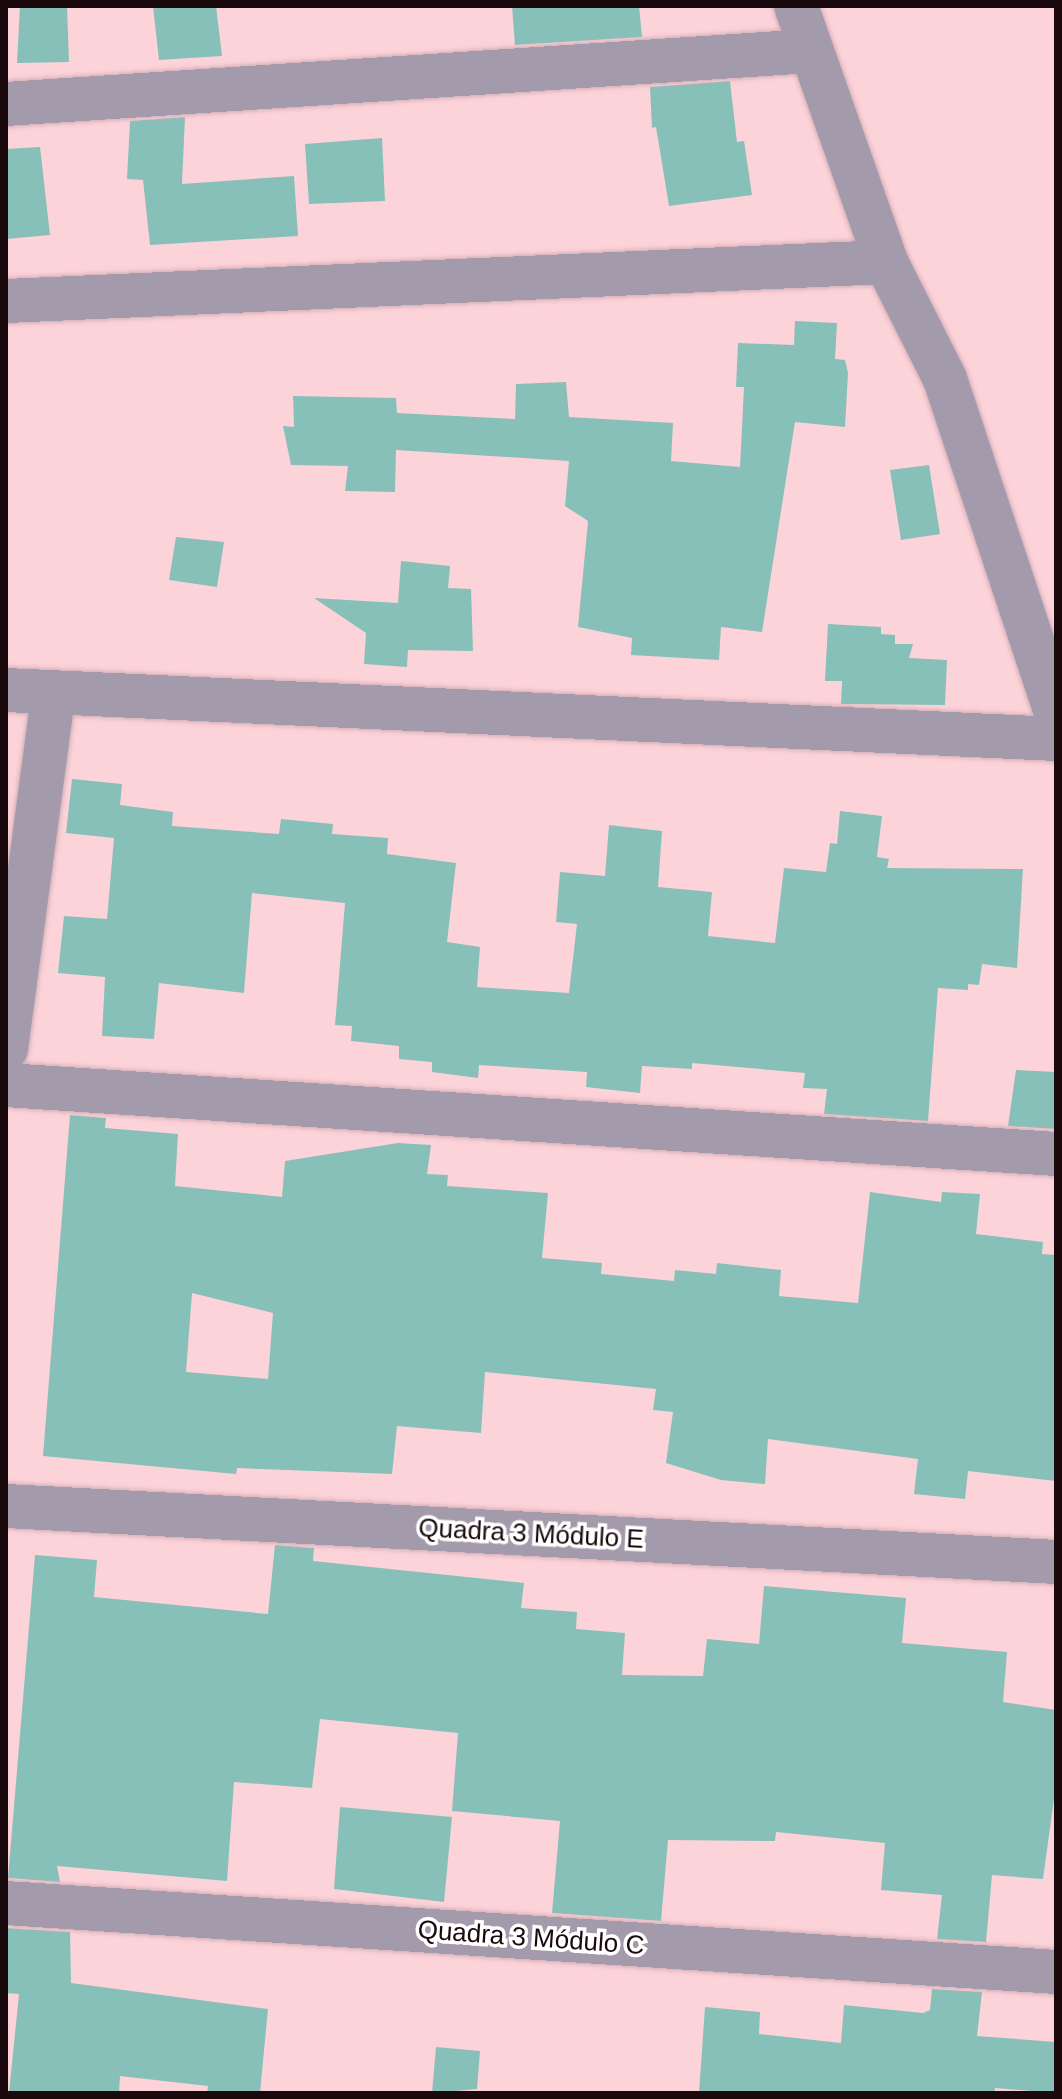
<!DOCTYPE html>
<meta charset="utf-8">
<style>
body{margin:0}
#map{position:relative;width:1062px;height:2099px;overflow:hidden;background:#fdd3da;font-family:Arial,sans-serif}
div>[style]{position:absolute}
[style*='--x']{left:calc(var(--x)*1px);top:calc(var(--y)*1px);width:calc(var(--w)*1px);rotate:calc(var(--a)*1deg)}
.building>*{inset:0;background:#87c0b9}
.roads{filter:drop-shadow(0 0 2px #d4afb5) drop-shadow(0 0 2px #d4afb5)}
.minor>*{height:44px;margin:-22px;padding:0 22px;transform-origin:22px;border-radius:22px;background:#a39bac}
span{translate:-50% -50%;white-space:nowrap;text-align:center;line-height:1.15;-webkit-text-stroke:7px #fff;paint-order:stroke}
.street-label{font-size:26px;color:#1a090d}
.frame{position:absolute;inset:0;border:8px solid #1a090d;pointer-events:none}
</style>
<div id="map">
<div class="building">
<div style="clip-path:polygon(20px 6px,67px 6px,69px 62px,17px 63px)"></div>
<div style="clip-path:polygon(153px 6px,216px 6px,222px 56px,159px 60px)"></div>
<div style="clip-path:polygon(512px 6px,639px 6px,642px 37px,515px 45px)"></div>
<div style="clip-path:polygon(730px 81px,737px 142px,744px 141px,752px 195px,669px 206px,656px 127px,652px 128px,650px 87px)"></div>
<div style="clip-path:polygon(185px 117px,182px 184px,294px 176px,298px 236px,150px 245px,143px 180px,127px 179px,130px 121px)"></div>
<div style="clip-path:polygon(382px 138px,385px 201px,309px 204px,305px 144px)"></div>
<div style="clip-path:polygon(40px 147px,50px 235px,6px 239px,6px 149px)"></div>
<div style="clip-path:polygon(795px 321px,837px 323px,835px 359px,845px 360px,848px 373px,845px 427px,795px 422px,762px 632px,721px 627px,719px 660px,631px 655px,632px 638px,578px 627px,588px 521px,565px 506px,569px 461px,396px 450px,395px 492px,345px 491px,348px 466px,291px 465px,283px 426px,294px 427px,293px 396px,396px 398px,397px 413px,515px 419px,516px 384px,566px 382px,569px 417px,673px 423px,671px 461px,740px 467px,744px 387px,736px 387px,738px 343px,794px 345px)"></div>
<div style="clip-path:polygon(929px 465px,940px 534px,901px 540px,890px 470px)"></div>
<div style="clip-path:polygon(176px 537px,224px 542px,217px 587px,169px 580px)"></div>
<div style="clip-path:polygon(401px 561px,450px 566px,448px 588px,471px 589px,473px 651px,408px 650px,407px 667px,364px 664px,366px 633px,314px 598px,398px 603px)"></div>
<div style="clip-path:polygon(828px 624px,881px 627px,881px 634px,895px 635px,895px 644px,913px 644px,909px 658px,947px 660px,945px 705px,841px 704px,842px 681px,825px 681px)"></div>
<div style="clip-path:polygon(72px 779px,122px 784px,120px 805px,173px 812px,172px 826px,279px 834px,281px 819px,333px 824px,332px 834px,388px 838px,387px 854px,456px 863px,447px 942px,480px 947px,477px 987px,569px 993px,577px 924px,556px 922px,560px 872px,605px 876px,609px 825px,662px 831px,658px 887px,712px 892px,708px 936px,775px 943px,784px 868px,826px 872px,830px 843px,837px 844px,840px 811px,882px 816px,877px 857px,889px 859px,887px 868px,1023px 869px,1017px 968px,982px 964px,979px 985px,968px 984px,968px 990px,938px 988px,928px 1121px,824px 1114px,827px 1089px,803px 1088px,805px 1073px,692px 1063px,692px 1069px,642px 1066px,640px 1093px,586px 1087px,587px 1072px,479px 1065px,478px 1078px,432px 1072px,432px 1062px,399px 1059px,399px 1046px,351px 1041px,352px 1026px,335px 1025px,345px 903px,252px 893px,244px 993px,159px 983px,154px 1039px,102px 1036px,105px 977px,58px 973px,64px 916px,107px 919px,114px 838px,66px 833px)"></div>
<div style="clip-path:polygon(1016px 1070px,1056px 1072px,1056px 1129px,1008px 1126px)"></div>
<div style="clip-path:polygon(evenodd,70px 1115px,106px 1118px,105px 1128px,178px 1134px,175px 1186px,282px 1197px,285px 1161px,398px 1143px,431px 1145px,427px 1174px,448px 1175px,447px 1186px,548px 1193px,542px 1258px,602px 1263px,601px 1274px,674px 1281px,675px 1270px,716px 1274px,717px 1263px,781px 1270px,779px 1296px,858px 1303px,870px 1192px,941px 1202px,942px 1192px,980px 1194px,976px 1234px,1043px 1242px,1042px 1254px,1056px 1255px,1056px 1481px,968px 1471px,965px 1499px,914px 1494px,918px 1459px,768px 1439px,765px 1484px,721px 1480px,666px 1463px,673px 1412px,653px 1410px,656px 1389px,485px 1372px,481px 1433px,397px 1426px,392px 1474px,237px 1468px,236px 1474px,43px 1456px,70px 1115px,192px 1293px,273px 1313px,268px 1379px,186px 1372px,192px 1293px)"></div>
<div style="clip-path:polygon(275px 1545px,314px 1548px,313px 1561px,524px 1583px,521px 1608px,577px 1612px,576px 1629px,625px 1633px,622px 1675px,703px 1676px,707px 1639px,759px 1644px,764px 1586px,906px 1598px,902px 1643px,1007px 1652px,1003px 1702px,1056px 1710px,1056px 1784px,1043px 1879px,992px 1875px,986px 1942px,937px 1939px,942px 1895px,881px 1890px,885px 1843px,776px 1832px,775px 1841px,668px 1840px,661px 1921px,552px 1913px,560px 1821px,452px 1811px,458px 1733px,320px 1719px,312px 1788px,234px 1782px,227px 1881px,57px 1866px,60px 1882px,8px 1878px,35px 1555px,97px 1560px,94px 1597px,268px 1614px)"></div>
<div style="clip-path:polygon(340px 1807px,452px 1817px,444px 1902px,334px 1889px)"></div>
<div style="clip-path:polygon(6px 1928px,70px 1932px,71px 1983px,268px 2009px,260px 2093px,207px 2093px,208px 2086px,120px 2076px,119px 2093px,9px 2093px,19px 1994px,6px 1993px)"></div>
<div style="clip-path:polygon(932px 1989px,982px 1992px,977px 2036px,1056px 2042px,1056px 2093px,995px 2088px,994px 2093px,699px 2093px,705px 2007px,760px 2012px,759px 2034px,841px 2043px,844px 2005px,923px 2013px,930px 2010px)"></div>
<div style="clip-path:polygon(436px 2047px,480px 2051px,477px 2089px,432px 2093px)"></div>
</div>
<div class="roads">
<div class="minor">
<div style="--x:796;--y:6;--w:271;--a:70.6"></div>
<div style="--x:886;--y:262;--w:131;--a:63.2"></div>
<div style="--x:945;--y:379;--w:351;--a:71.6"></div>
<div style="--x:6;--y:104;--w:806;--a:-3.77"></div>
<div style="--x:6;--y:301;--w:881;--a:-2.54"></div>
<div style="--x:6;--y:690;--w:1051;--a:2.67"></div>
<div style="--x:6;--y:1049;--w:356;--a:-82.4"></div>
<div style="--x:6;--y:1085;--w:1052;--a:3.76"></div>
<div style="--x:6;--y:1506;--w:1051;--a:3.05"></div>
<div style="--x:6;--y:1903;--w:1052;--a:3.76"></div>
</div>
</div>
<div class="street-label">
<span style="left:531px;top:1534px;rotate:3deg">Quadra 3 Módulo E</span>
<span style="left:531px;top:1938px;rotate:4deg">Quadra 3 Módulo C</span>
</div>
<div class="frame"></div>
</div>
